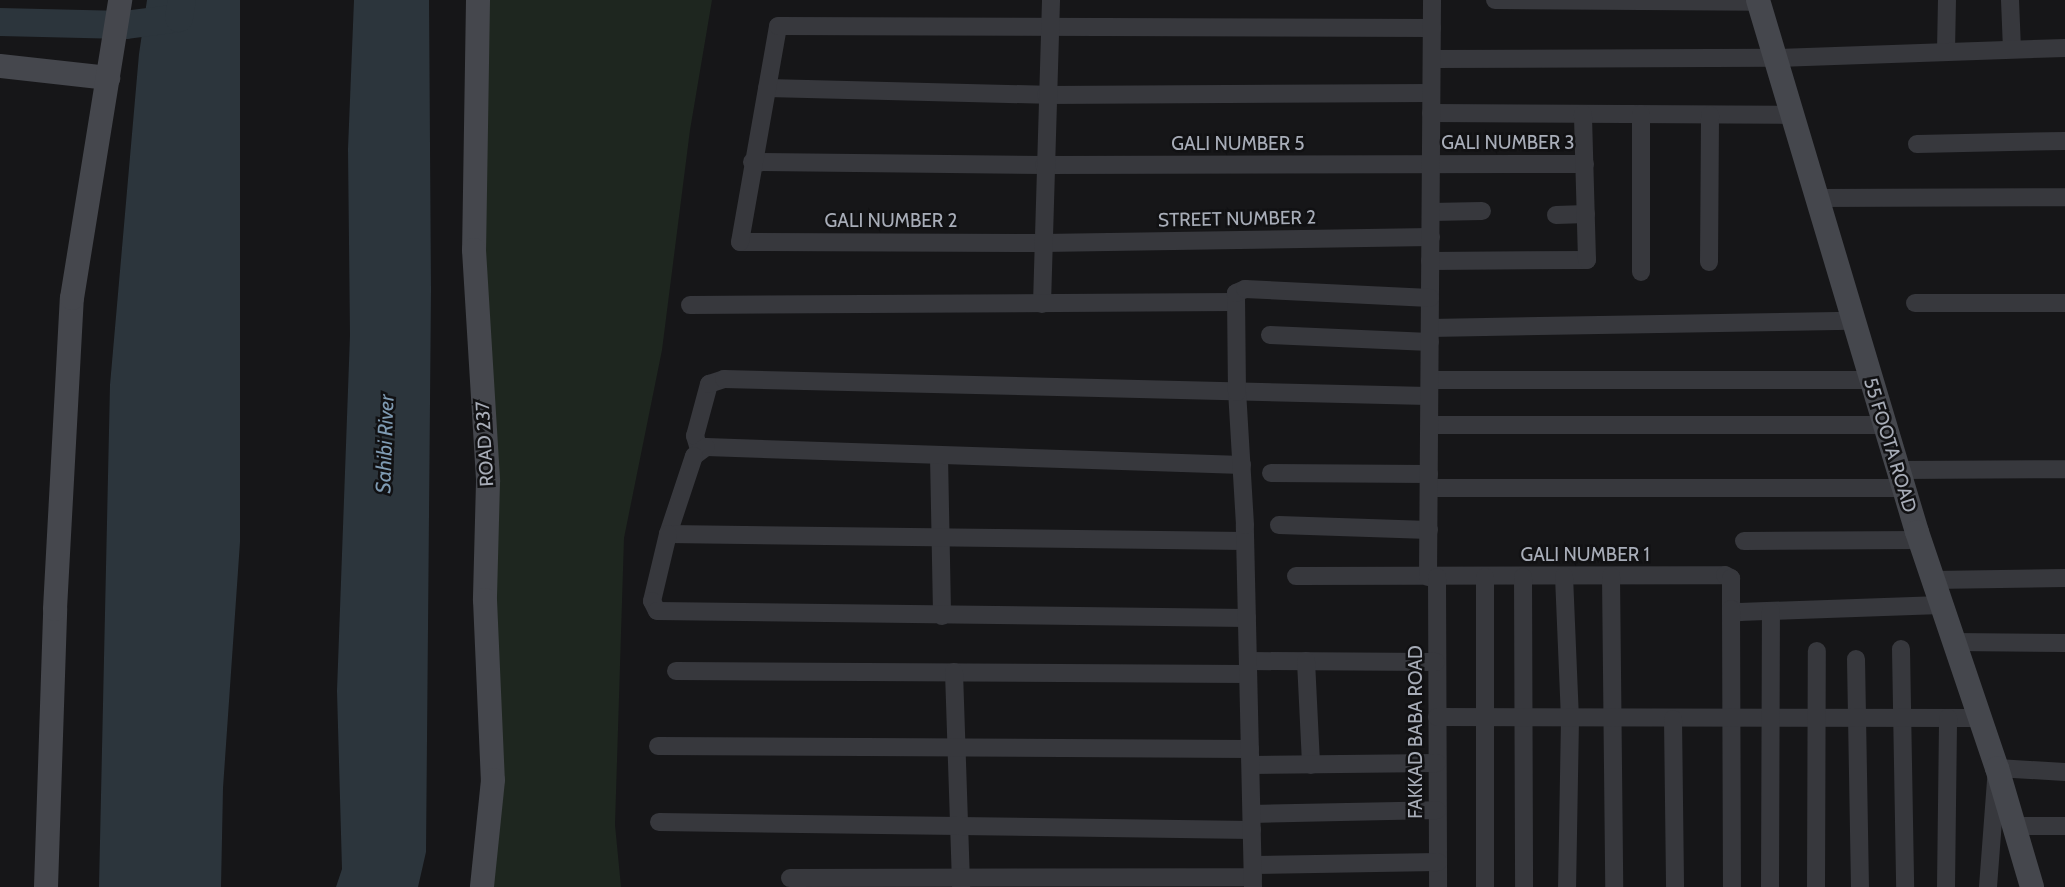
<!DOCTYPE html>
<style>
body{margin:0}
#map{position:relative;width:2065px;height:887px;overflow:hidden;background:#161618;font-family:Cabin,sans-serif}
div>[style]{position:absolute}
[style*='--x']{left:calc(var(--x)*1px);top:calc(var(--y)*1px);width:calc(var(--w)*1px);rotate:calc(var(--a)*1deg)}
.green>*{inset:0;background:#1e261f}
.water>*{inset:0;background:#2c353c}
.river>*{height:28px;margin:-14px;padding:0 14px;transform-origin:14px;border-radius:14px;background:#2c353c}
.street>*{height:18px;margin:-9px;padding:0 9px;transform-origin:9px;border-radius:9px;background:#37383d}
.secondary>*{height:24px;margin:-12px;padding:0 12px;transform-origin:12px;border-radius:12px;background:#45474d}
span{translate:-50% -50%;white-space:nowrap;text-align:center;line-height:1.15;-webkit-text-stroke:5px #111113;paint-order:stroke}
.street-label{font-size:19px;color:#a8adb8}
.water-label{font-size:21px;color:#7f9bb3;font-style:italic}
</style>
<div id="map">
<div class="green">
<div style="clip-path:polygon(484px 0,712px 0,690px 130px,662px 350px,624px 538px,615px 825px,621px 887px,487px 887px,479px 267px)"></div>
</div>
<div class="water">
<div style="clip-path:polygon(147px 0,240px 0,240px 542px,223px 788px,221px 887px,99px 887px,110px 385px,139px 54px)"></div>
<div style="clip-path:polygon(354px 0,429px 0,431px 290px,426px 852px,418px 887px,336px 887px,342px 869px,337px 691px,350px 335px,348px 149px)"></div>
</div>
<div class="river">
<div style="--x:0;--y:22;--w:125;--a:1.4"></div>
<div style="--x:125;--y:25;--w:54;--a:-7.4"></div>
<div style="--x:179;--y:18;--w:18;--a:-81"></div>
</div>
<div class="street">
<div style="--x:1495;--y:0;--w:264;--a:0.4"></div>
<div style="--x:2010;--y:0;--w:49;--a:87.7"></div>
<div style="--x:1946;--y:51;--w:51;--a:-88.9"></div>
<div style="--x:1432;--y:59;--w:343;--a:-0.2"></div>
<div style="--x:1775;--y:58;--w:290;--a:-2"></div>
<div style="--x:767;--y:88;--w:279;--a:1.4"></div>
<div style="--x:1046;--y:95;--w:385;--a:-0.3"></div>
<div style="--x:1431;--y:113;--w:361;--a:0.3"></div>
<div style="--x:1641;--y:114;--w:158;--a:90"></div>
<div style="--x:1917;--y:144;--w:148;--a:-1.2"></div>
<div style="--x:752;--y:162;--w:292;--a:0.6"></div>
<div style="--x:1044;--y:165;--w:541;--a:-0.11"></div>
<div style="--x:1816;--y:198;--w:249;--a:-0.2"></div>
<div style="--x:1431;--y:212;--w:51;--a:-1.1"></div>
<div style="--x:1556;--y:215;--w:30;--a:-2"></div>
<div style="--x:1431;--y:237;--w:388;--a:179.1"></div>
<div style="--x:1043;--y:243;--w:303;--a:-179.8"></div>
<div style="--x:740;--y:242;--w:219;--a:-80"></div>
<div style="--x:778;--y:26;--w:654;--a:0.18"></div>
<div style="--x:1430;--y:261;--w:157;--a:-0.4"></div>
<div style="--x:1587;--y:260;--w:146;--a:-91.6"></div>
<div style="--x:1709;--y:262;--w:147;--a:-89.6"></div>
<div style="--x:1915;--y:303;--w:150;--a:0"></div>
<div style="--x:1042;--y:304;--w:304;--a:-88.3"></div>
<div style="--x:690;--y:305;--w:545;--a:-0.32"></div>
<div style="--x:1430;--y:328;--w:422;--a:-1"></div>
<div style="--x:1270;--y:335;--w:160;--a:2.5"></div>
<div style="--x:1430;--y:380;--w:440;--a:0"></div>
<div style="--x:1430;--y:425;--w:454;--a:0"></div>
<div style="--x:699;--y:449;--w:14;--a:-107"></div>
<div style="--x:695;--y:436;--w:54;--a:-74.9"></div>
<div style="--x:709;--y:384;--w:16;--a:-18"></div>
<div style="--x:724;--y:379;--w:704;--a:1.38"></div>
<div style="--x:939;--y:456;--w:160;--a:88.9"></div>
<div style="--x:1242;--y:465;--w:536;--a:-178.08"></div>
<div style="--x:706;--y:447;--w:15;--a:143"></div>
<div style="--x:694;--y:456;--w:82;--a:108.4"></div>
<div style="--x:668;--y:534;--w:577;--a:0.7"></div>
<div style="--x:1898;--y:470;--w:167;--a:-0.3"></div>
<div style="--x:1271;--y:473;--w:158;--a:0.4"></div>
<div style="--x:1429;--y:488;--w:475;--a:0"></div>
<div style="--x:1279;--y:525;--w:150;--a:1.9"></div>
<div style="--x:668;--y:534;--w:69;--a:103.4"></div>
<div style="--x:652;--y:601;--w:11;--a:63"></div>
<div style="--x:657;--y:611;--w:590;--a:0.68"></div>
<div style="--x:1744;--y:541;--w:176;--a:-0.3"></div>
<div style="--x:1296;--y:576;--w:429;--a:-0.1"></div>
<div style="--x:1725;--y:575;--w:7;--a:27"></div>
<div style="--x:1731;--y:578;--w:31;--a:90"></div>
<div style="--x:1731;--y:609;--w:9;--a:21"></div>
<div style="--x:1739;--y:612;--w:202;--a:-2"></div>
<div style="--x:1564;--y:576;--w:143;--a:87.6"></div>
<div style="--x:1570;--y:719;--w:168;--a:91"></div>
<div style="--x:1611;--y:576;--w:311;--a:89.4"></div>
<div style="--x:1428;--y:577;--w:577;--a:-89.6"></div>
<div style="--x:1437;--y:577;--w:310;--a:89.8"></div>
<div style="--x:1523;--y:577;--w:310;--a:89.8"></div>
<div style="--x:1933;--y:580;--w:132;--a:-0.9"></div>
<div style="--x:1731;--y:609;--w:278;--a:89.8"></div>
<div style="--x:1954;--y:642;--w:111;--a:0.5"></div>
<div style="--x:1901;--y:649;--w:238;--a:89"></div>
<div style="--x:1856;--y:659;--w:228;--a:89"></div>
<div style="--x:1248;--y:661;--w:188;--a:0.3"></div>
<div style="--x:1306;--y:661;--w:104;--a:87.2"></div>
<div style="--x:676;--y:671;--w:572;--a:0.3"></div>
<div style="--x:954;--y:672;--w:215;--a:88.1"></div>
<div style="--x:1437;--y:717;--w:541;--a:0.11"></div>
<div style="--x:1673;--y:719;--w:168;--a:89.3"></div>
<div style="--x:658;--y:746;--w:592;--a:0.29"></div>
<div style="--x:1251;--y:765;--w:186;--a:-0.6"></div>
<div style="--x:1252;--y:814;--w:185;--a:-1.2"></div>
<div style="--x:659;--y:822;--w:593;--a:0.77"></div>
<div style="--x:2014;--y:826;--w:51;--a:0"></div>
<div style="--x:1253;--y:865;--w:185;--a:-0.9"></div>
<div style="--x:790;--y:878;--w:463;--a:-0.1"></div>
<div style="--x:1253;--y:887;--w:362;--a:-91.3"></div>
<div style="--x:1245;--y:525;--w:133;--a:-93.4"></div>
<div style="--x:1237;--y:392;--w:99;--a:-90.6"></div>
<div style="--x:1236;--y:293;--w:10;--a:-24"></div>
<div style="--x:1245;--y:289;--w:185;--a:2.8"></div>
<div style="--x:1485;--y:887;--w:310;--a:-90"></div>
<div style="--x:1770;--y:887;--w:276;--a:-89.8"></div>
<div style="--x:1816;--y:887;--w:236;--a:-89.8"></div>
<div style="--x:1946;--y:887;--w:169;--a:-89.3"></div>
<div style="--x:1988;--y:887;--w:119;--a:-85.7"></div>
<div style="--x:1997;--y:768;--w:68;--a:3.4"></div>
</div>
<div class="secondary">
<div style="--x:478;--y:0;--w:250;--a:90.9"></div>
<div style="--x:474;--y:250;--w:232;--a:86.5"></div>
<div style="--x:488;--y:482;--w:118;--a:91.5"></div>
<div style="--x:485;--y:600;--w:180;--a:87.5"></div>
<div style="--x:493;--y:780;--w:108;--a:95.9"></div>
<div style="--x:1758;--y:0;--w:555;--a:73.36"></div>
<div style="--x:1917;--y:532;--w:249;--a:71.3"></div>
<div style="--x:1997;--y:768;--w:124;--a:73.6"></div>
<div style="--x:0;--y:66;--w:109;--a:6.3"></div>
<div style="--x:46;--y:887;--w:278;--a:-88.1"></div>
<div style="--x:55;--y:609;--w:311;--a:-86.9"></div>
<div style="--x:72;--y:298;--w:302;--a:-80.8"></div>
</div>
<div class="street-label">
<span style="left:1508px;top:143px">GALI NUMBER 3</span>
<span style="left:1238px;top:144px">GALI NUMBER 5</span>
<span style="left:1237px;top:219px;rotate:-1deg">STREET NUMBER 2</span>
<span style="left:891px;top:221px">GALI NUMBER 2</span>
<span style="left:485px;top:444px;rotate:-93deg">ROAD 237</span>
<span style="left:1890px;top:445px;rotate:73deg">55 FOOTA ROAD</span>
<span style="left:1585px;top:555px">GALI NUMBER 1</span>
<span style="left:1416px;top:732px;rotate:-90deg">FAKKAD BABA ROAD</span>
</div>
<div class="water-label">
<span style="left:385px;top:444px;rotate:-88deg">Sahibi River</span>
</div>
</div>
